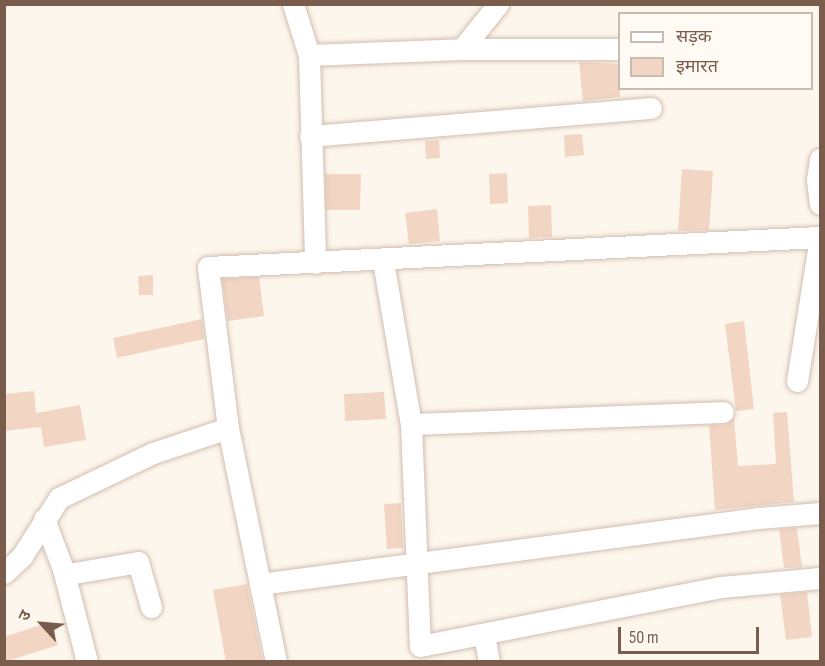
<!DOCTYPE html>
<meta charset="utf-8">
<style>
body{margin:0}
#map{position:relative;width:825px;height:666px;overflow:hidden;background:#fdf6ec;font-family:"Sofia Sans Condensed","Noto Sans Devanagari",sans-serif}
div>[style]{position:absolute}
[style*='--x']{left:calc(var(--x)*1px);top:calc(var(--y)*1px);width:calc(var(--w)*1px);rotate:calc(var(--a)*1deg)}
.building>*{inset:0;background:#f3d5c3}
.roads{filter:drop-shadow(0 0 2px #d1beb0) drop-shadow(0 0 2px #d1beb0)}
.minor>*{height:21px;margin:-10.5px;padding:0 10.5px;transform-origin:10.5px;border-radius:10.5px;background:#fff}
span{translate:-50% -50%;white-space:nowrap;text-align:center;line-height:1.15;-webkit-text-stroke:6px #fffaf3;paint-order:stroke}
.frame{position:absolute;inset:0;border:6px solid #7a5c4d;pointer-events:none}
.legend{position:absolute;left:618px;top:12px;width:195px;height:78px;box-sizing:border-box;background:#fffaf3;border:2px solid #cabbb1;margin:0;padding:8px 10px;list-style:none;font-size:18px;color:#7a5c4d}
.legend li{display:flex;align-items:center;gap:12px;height:30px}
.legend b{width:30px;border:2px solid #cabbb1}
.north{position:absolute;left:12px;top:594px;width:60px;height:60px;-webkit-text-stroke:4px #fffaf3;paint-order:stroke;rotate:296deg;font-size:16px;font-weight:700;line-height:24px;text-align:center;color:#7a5c4d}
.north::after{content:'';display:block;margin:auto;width:21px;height:27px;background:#7a5c4d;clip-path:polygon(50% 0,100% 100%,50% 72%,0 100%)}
.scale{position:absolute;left:618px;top:627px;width:141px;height:27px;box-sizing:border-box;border:3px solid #7a5c4d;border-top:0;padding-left:8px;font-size:18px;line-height:21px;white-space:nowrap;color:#7a5c4d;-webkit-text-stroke:4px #fffaf3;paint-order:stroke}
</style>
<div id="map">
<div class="building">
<div style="clip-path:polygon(579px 62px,620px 64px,620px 97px,583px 101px)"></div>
<div style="clip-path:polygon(582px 134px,584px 155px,565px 157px,564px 135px)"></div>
<div style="clip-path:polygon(439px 140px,440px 158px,426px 159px,425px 141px)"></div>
<div style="clip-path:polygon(682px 169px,713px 171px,709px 230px,678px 231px)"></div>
<div style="clip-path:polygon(507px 173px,508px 203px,490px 204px,489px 174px)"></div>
<div style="clip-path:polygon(325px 174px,361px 174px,360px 210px,326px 210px)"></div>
<div style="clip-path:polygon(551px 205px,552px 237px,529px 238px,528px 206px)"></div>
<div style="clip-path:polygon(437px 209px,440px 241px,409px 244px,405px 213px)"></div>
<div style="clip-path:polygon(153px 275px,153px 295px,139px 295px,138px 276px)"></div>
<div style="clip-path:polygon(259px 277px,264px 316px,228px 321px,222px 279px)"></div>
<div style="clip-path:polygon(202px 319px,204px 339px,117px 358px,113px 338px)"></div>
<div style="clip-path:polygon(744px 321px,754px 409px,736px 411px,725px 324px)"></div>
<div style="clip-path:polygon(34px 391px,36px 413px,80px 405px,86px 440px,44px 447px,41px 427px,4px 431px,4px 394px)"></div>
<div style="clip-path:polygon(384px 392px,386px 419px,345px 421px,344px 394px)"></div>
<div style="clip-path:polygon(787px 412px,794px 502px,715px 510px,709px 425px,724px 425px,734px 418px,738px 466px,776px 464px,773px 413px)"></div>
<div style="clip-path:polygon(401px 503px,403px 548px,387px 549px,384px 504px)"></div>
<div style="clip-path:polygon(797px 528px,802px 567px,784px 568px,779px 529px)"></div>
<div style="clip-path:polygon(247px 584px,263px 662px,226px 662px,213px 590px)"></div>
<div style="clip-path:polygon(807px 592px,812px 637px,786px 640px,780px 594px)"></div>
<div style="clip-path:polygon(50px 622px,58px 645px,4px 662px,4px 637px)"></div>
</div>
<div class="roads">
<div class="minor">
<div style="--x:293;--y:4;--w:53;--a:72.6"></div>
<div style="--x:309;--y:55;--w:208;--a:88.3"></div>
<div style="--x:462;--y:49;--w:58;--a:-51.3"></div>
<div style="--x:309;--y:55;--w:153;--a:-2.2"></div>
<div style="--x:462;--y:49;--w:158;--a:0"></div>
<div style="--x:310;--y:136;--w:342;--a:-4.7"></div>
<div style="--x:820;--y:159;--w:21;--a:98"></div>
<div style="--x:817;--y:180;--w:24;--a:83"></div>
<div style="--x:383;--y:261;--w:165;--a:80.3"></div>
<div style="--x:411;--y:424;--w:222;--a:87.7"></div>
<div style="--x:420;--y:646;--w:307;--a:-11.1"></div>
<div style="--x:721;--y:587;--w:99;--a:-5.2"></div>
<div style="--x:797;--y:381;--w:146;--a:-80.9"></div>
<div style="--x:411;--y:424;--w:312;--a:-2.2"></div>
<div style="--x:228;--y:428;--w:239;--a:78.4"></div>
<div style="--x:44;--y:519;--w:53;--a:69.2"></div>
<div style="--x:63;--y:569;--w:7;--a:45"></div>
<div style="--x:68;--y:574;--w:71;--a:-9.7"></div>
<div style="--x:138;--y:562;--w:47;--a:73.9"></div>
<div style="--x:63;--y:569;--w:96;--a:75.5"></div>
<div style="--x:4;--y:573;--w:25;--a:-43"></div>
<div style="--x:22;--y:556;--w:69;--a:-57.5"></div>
<div style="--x:59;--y:498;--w:104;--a:-25.6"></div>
<div style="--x:153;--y:453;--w:79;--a:-18.4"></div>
<div style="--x:228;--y:428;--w:162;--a:-97.1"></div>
<div style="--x:208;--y:267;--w:613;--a:-2.81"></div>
<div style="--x:260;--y:584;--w:502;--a:-7.55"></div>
<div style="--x:758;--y:518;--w:62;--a:-4.6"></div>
<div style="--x:484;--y:634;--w:28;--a:80"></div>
</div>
</div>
<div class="frame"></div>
<ul class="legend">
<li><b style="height:8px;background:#fff"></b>सड़क</li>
<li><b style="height:16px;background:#f3d5c3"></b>इमारत</li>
</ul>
<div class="north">उ</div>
<div class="scale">50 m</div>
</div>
